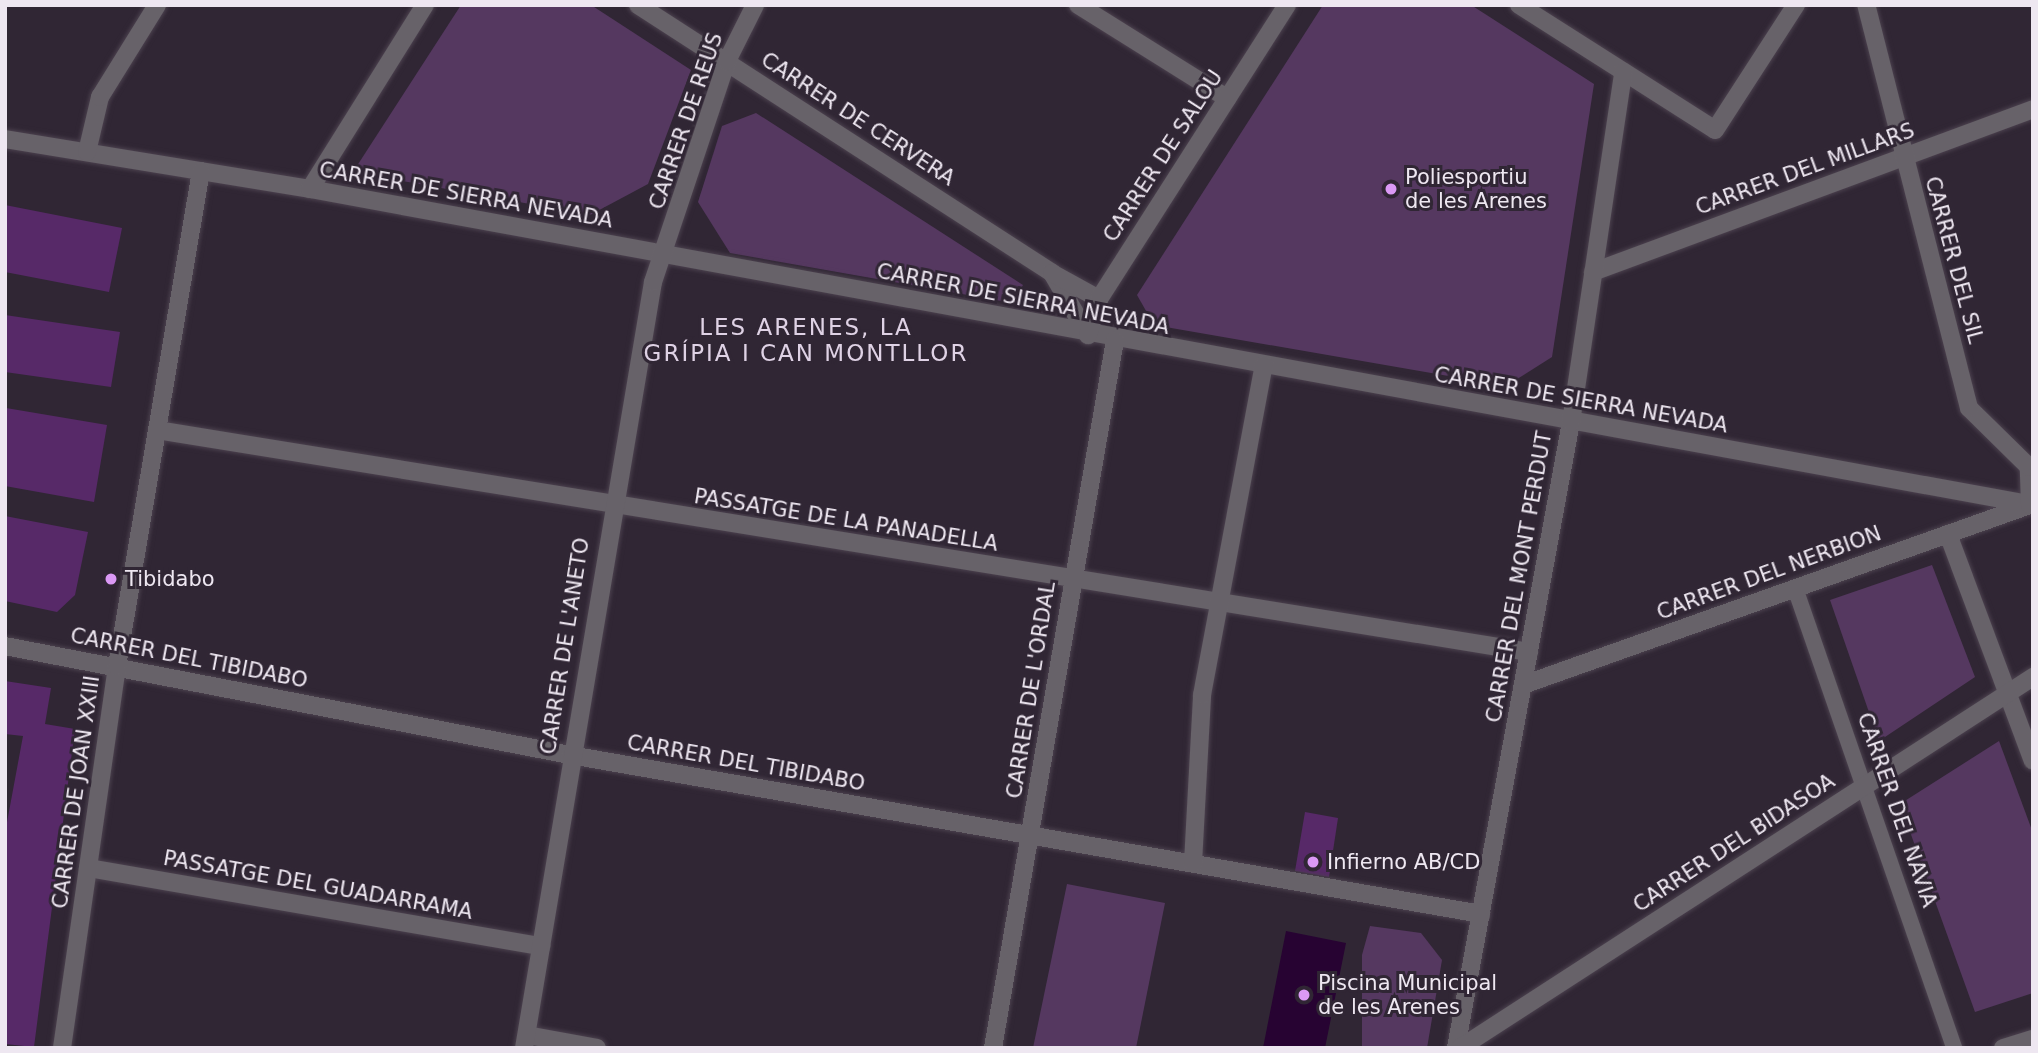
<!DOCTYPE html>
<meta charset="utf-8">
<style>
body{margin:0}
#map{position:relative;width:2038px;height:1053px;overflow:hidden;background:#302634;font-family:"DejaVu Sans",sans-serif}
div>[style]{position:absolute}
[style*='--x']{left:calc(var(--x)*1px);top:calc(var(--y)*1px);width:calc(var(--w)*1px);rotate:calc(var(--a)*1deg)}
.green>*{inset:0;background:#553860}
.water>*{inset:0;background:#270332}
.building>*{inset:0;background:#572968}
.roads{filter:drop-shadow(0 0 2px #4b414e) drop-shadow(0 0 2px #4b414e)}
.lane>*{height:16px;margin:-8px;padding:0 8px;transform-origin:8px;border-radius:8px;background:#676269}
.street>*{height:18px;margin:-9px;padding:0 9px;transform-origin:9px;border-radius:9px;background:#676269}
.dots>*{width:19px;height:19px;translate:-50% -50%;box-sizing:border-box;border:4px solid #302634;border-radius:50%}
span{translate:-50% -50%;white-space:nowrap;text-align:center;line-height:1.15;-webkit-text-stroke:6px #302634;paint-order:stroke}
.street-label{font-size:21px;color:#eee7f1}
.poi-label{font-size:21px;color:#eee7f1}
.left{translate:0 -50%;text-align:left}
.neighbourhood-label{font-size:23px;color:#dfd2e5;letter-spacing:2px}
.frame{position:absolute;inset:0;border:7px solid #eee7f1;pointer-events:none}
</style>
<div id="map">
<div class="green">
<div style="clip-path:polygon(461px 5px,591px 5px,691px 70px,648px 184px,590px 215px,353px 172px)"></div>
<div style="clip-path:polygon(1323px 5px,1471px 5px,1594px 84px,1552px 357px,1506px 386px,1154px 325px,1137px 295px)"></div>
<div style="clip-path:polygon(756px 113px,1023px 285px,1013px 303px,730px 253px,698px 202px,722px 126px)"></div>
<div style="clip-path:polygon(1932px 565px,1975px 677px,1879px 741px,1830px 600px)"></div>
<div style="clip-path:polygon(1999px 741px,2033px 833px,2033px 993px,1975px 1012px,1900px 804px)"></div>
<div style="clip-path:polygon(1067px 884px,1165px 903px,1136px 1048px,1033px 1048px)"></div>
<div style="clip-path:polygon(1370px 926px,1421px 933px,1442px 960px,1427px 1048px,1362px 1048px,1362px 955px)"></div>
</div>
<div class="water">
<div style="clip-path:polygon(1286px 931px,1346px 943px,1325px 1048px,1263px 1048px)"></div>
</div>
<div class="building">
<div style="clip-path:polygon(5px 205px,122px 228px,109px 292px,5px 272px)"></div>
<div style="clip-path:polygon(5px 315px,120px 332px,111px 387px,5px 372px)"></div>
<div style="clip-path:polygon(6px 408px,107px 425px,94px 502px,5px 486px)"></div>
<div style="clip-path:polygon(5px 516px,88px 532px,75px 595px,57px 612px,5px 601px)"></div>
<div style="clip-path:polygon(5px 681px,51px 688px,45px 724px,75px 729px,34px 1047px,5px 1044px,5px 833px,23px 736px,5px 734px)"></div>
<div style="clip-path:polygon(1305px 812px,1338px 818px,1329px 877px,1295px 871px)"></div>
</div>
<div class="roads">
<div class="lane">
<div style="--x:1795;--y:588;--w:487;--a:70.9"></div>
</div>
<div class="street">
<div style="--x:638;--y:5;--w:493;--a:32.9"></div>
<div style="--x:1052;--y:273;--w:72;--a:59.9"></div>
<div style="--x:1078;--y:5;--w:176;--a:32"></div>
<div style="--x:1519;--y:5;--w:232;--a:32.5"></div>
<div style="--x:1715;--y:130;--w:149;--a:-57.1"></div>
<div style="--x:5;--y:139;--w:309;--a:9.3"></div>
<div style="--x:310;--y:189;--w:1752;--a:10.39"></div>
<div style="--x:87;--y:152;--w:57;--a:-76.7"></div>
<div style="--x:100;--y:97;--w:108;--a:-58.2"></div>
<div style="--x:310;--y:189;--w:217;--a:-58"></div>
<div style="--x:1593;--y:272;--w:469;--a:-20.3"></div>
<div style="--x:1052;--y:273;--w:54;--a:29"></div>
<div style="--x:1088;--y:335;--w:38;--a:-73"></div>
<div style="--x:1099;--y:299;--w:349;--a:-57.4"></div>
<div style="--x:157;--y:430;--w:1390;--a:9.19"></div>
<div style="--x:1948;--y:534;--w:242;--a:69.5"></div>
<div style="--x:5;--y:646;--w:575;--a:10.92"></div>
<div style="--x:570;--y:755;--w:925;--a:9.9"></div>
<div style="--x:1523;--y:685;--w:538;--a:-19.55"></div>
<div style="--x:2030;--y:505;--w:38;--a:-92"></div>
<div style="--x:2029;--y:467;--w:84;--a:-135.5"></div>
<div style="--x:1969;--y:408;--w:416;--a:-104.3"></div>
<div style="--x:1193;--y:863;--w:168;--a:-86.9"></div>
<div style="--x:1202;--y:695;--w:336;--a:-79.4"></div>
<div style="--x:88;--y:868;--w:460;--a:9.8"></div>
<div style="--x:527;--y:1035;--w:71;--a:10.5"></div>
<div style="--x:62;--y:1048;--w:386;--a:-81.8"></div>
<div style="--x:117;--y:666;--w:502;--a:-80.37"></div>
<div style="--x:524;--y:1048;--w:777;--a:-80.44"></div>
<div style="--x:653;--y:282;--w:233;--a:-71.5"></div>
<div style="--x:727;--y:61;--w:63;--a:-63.4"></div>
<div style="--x:993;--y:1048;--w:718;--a:-80.22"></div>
<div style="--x:1456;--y:1048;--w:636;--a:-79.59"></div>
<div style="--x:1571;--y:422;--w:354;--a:-81.5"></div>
<div style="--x:1460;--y:1048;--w:683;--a:-32.92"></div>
<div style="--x:2003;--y:1048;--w:31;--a:-17"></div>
</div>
</div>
<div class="dots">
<div style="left:1391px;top:189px;background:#db99f5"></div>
<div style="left:111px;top:579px;background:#db99f5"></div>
<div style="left:1313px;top:862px;background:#db99f5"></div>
<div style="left:1304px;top:995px;background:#db99f5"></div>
</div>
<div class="street-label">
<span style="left:858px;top:119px;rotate:33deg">CARRER DE CERVERA</span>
<span style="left:686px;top:121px;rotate:-71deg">CARRER DE REUS</span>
<span style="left:1163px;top:156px;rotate:-57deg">CARRER DE SALOU</span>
<span style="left:1805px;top:169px;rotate:-20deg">CARRER DEL MILLARS</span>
<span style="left:466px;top:195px;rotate:10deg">CARRER DE SIERRA NEVADA</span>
<span style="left:1954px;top:260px;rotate:75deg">CARRER DEL SIL</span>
<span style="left:1023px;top:299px;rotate:11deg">CARRER DE SIERRA NEVADA</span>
<span style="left:1581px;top:400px;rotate:10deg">CARRER DE SIERRA NEVADA</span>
<span style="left:846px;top:520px;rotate:9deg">PASSATGE DE LA PANADELLA</span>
<span style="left:1769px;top:573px;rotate:-20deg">CARRER DEL NERBION</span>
<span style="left:1519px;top:577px;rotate:-80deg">CARRER DEL MONT PERDUT</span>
<span style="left:565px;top:646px;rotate:-81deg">CARRER DE L'ANETO</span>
<span style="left:189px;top:658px;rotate:11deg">CARRER DEL TIBIDABO</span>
<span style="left:1031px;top:690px;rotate:-81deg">CARRER DE L'ORDAL</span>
<span style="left:746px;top:763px;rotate:10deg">CARRER DEL TIBIDABO</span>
<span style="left:76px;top:792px;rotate:-82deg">CARRER DE JOAN XXIII</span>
<span style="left:1897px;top:810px;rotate:71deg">CARRER DEL NAVIA</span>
<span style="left:1734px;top:843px;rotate:-33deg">CARRER DEL BIDASOA</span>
<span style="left:318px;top:885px;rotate:10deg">PASSATGE DEL GUADARRAMA</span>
</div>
<div class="poi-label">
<span class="left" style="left:1405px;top:189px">Poliesportiu<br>de les Arenes</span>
<span class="left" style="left:125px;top:579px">Tibidabo</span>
<span class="left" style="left:1327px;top:862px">Infierno AB/CD</span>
<span class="left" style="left:1318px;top:995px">Piscina Municipal<br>de les Arenes</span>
</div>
<div class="neighbourhood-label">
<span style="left:806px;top:340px">LES ARENES, LA<br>GRÍPIA I CAN MONTLLOR</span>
</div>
<div class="frame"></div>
</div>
